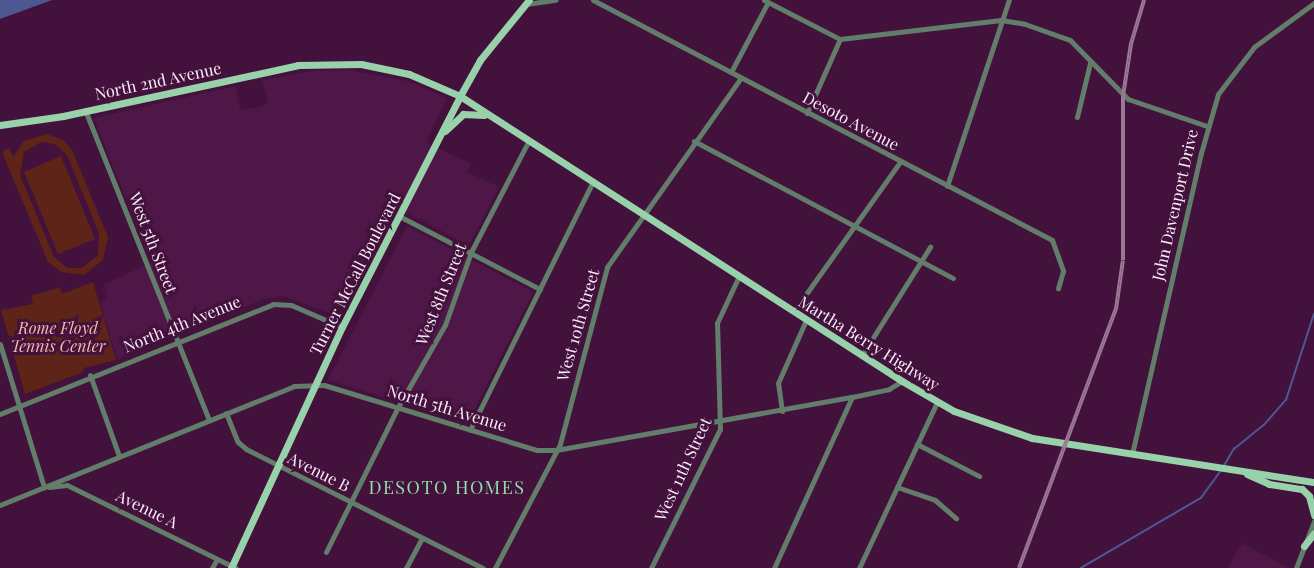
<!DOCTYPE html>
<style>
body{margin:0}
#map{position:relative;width:1314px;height:568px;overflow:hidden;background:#43123c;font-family:"Playfair Display",serif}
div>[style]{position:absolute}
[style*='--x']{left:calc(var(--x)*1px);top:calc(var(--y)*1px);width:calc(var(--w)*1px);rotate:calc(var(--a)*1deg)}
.built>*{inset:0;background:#4f1747}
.green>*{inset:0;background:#5d2417}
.water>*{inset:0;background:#4d5893}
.stream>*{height:1.5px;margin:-0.75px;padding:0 0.75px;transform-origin:0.75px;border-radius:0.75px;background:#4d5893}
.minor>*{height:5px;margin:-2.5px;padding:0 2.5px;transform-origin:2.5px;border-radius:2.5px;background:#627d69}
.major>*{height:7px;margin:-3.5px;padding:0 3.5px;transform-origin:3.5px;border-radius:3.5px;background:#98d2aa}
.rail>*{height:4px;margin-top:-2px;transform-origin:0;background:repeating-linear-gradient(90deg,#43123c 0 4.5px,#9b7895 0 9px);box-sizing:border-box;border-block:2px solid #9b7895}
span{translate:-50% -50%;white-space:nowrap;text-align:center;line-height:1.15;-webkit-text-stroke:6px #43123c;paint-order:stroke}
.street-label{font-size:16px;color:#feebfa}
.park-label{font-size:16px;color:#f7b9aa;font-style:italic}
.neighbourhood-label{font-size:18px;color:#94dcab;letter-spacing:1.5px}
</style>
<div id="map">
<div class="built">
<div style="clip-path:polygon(349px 70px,407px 81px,447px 98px,426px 142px,471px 164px,467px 172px,499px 187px,469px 245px,393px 206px,335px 315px,284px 296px,264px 299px,117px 359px,100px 302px,107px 299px,104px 284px,151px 263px,94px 118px,236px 86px,240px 110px,261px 107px,268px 101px,262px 80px,313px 71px)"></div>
<div style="clip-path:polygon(407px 226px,533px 292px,468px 423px,328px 380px)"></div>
<div style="clip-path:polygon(1242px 543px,1289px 568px,1228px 568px)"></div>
</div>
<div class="green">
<div style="clip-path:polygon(evenodd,47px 134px,63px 140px,72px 150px,108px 237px,103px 260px,84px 275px,61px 272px,48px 262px,2px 152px,9px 148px,13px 157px,24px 141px,47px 134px,41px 142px,55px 144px,67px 155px,99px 233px,98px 255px,82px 268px,67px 268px,54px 257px,20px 175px,24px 152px,41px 142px)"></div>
<div style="clip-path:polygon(61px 156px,95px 239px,58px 254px,24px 172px)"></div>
<div style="clip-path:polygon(93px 282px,116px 360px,84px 368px,83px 372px,25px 394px,1px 310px,33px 304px,31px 296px,60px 287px,62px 294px)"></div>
</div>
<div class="water">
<div style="clip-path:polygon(0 0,52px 0,0 19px)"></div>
</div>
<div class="stream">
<div style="--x:1224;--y:466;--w:20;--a:-60"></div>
<div style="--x:1234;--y:449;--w:38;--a:-39"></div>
<div style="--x:1264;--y:425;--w:33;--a:-49"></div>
<div style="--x:1286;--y:400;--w:90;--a:-72"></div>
<div style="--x:1081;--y:568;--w:139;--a:-30.3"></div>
<div style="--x:1201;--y:498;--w:34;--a:-54"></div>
</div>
<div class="minor">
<div style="--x:593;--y:0;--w:518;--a:27.6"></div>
<div style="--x:1052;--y:240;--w:33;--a:70"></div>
<div style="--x:1063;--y:271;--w:18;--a:106"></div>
<div style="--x:764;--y:0;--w:85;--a:27.2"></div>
<div style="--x:840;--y:39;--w:162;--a:-6.7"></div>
<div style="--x:1001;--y:20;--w:24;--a:9"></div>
<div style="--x:1025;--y:24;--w:48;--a:19.6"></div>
<div style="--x:1070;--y:40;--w:83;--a:45.5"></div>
<div style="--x:1128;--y:99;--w:83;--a:18.9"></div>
<div style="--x:526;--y:4;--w:30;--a:-8"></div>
<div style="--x:731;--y:72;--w:79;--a:-62.1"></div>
<div style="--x:85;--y:110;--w:334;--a:68.2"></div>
<div style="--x:807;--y:113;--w:81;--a:-66"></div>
<div style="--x:1077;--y:117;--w:56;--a:-76.5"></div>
<div style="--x:694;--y:141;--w:293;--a:27.9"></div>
<div style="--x:947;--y:186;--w:196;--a:-71.6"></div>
<div style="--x:399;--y:216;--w:159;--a:27.4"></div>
<div style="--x:794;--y:311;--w:183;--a:-54.6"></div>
<div style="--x:0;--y:344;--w:150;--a:72.9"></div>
<div style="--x:862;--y:355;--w:128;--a:-57.8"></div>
<div style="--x:90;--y:375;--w:86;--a:70.3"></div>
<div style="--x:782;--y:411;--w:28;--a:-98"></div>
<div style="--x:778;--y:383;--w:69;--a:-66"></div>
<div style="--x:226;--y:413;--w:31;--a:68"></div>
<div style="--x:238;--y:442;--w:11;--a:41"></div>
<div style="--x:246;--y:449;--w:265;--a:26.7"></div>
<div style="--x:0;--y:414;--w:294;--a:-21.9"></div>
<div style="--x:273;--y:304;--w:18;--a:3"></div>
<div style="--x:291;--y:305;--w:56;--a:23.3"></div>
<div style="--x:470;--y:430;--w:278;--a:-63.7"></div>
<div style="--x:917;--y:444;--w:70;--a:27.3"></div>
<div style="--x:1132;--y:454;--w:309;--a:-77.1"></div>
<div style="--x:1201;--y:153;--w:61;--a:-73.9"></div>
<div style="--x:1218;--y:94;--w:59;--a:-52.5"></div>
<div style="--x:1254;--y:47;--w:74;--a:-36.3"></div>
<div style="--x:49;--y:487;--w:18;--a:-6"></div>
<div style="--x:67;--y:485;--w:188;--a:26.2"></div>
<div style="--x:897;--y:487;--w:40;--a:18.9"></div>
<div style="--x:935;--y:500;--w:28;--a:41"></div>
<div style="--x:0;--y:505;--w:317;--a:-22"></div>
<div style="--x:294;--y:386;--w:30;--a:-2"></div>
<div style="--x:324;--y:385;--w:223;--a:17"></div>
<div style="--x:537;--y:450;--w:19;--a:0"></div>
<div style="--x:556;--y:450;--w:301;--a:-10.2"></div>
<div style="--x:852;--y:397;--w:38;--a:-12"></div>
<div style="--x:889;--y:389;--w:15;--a:-32"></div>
<div style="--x:326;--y:552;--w:162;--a:-63.6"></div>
<div style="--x:398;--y:407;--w:95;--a:-60.2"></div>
<div style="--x:445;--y:325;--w:77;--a:-70.4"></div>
<div style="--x:471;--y:252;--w:126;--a:-62.6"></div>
<div style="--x:212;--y:568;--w:10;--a:-61"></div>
<div style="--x:406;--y:568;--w:34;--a:-62"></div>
<div style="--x:495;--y:568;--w:140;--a:-62.3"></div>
<div style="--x:560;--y:444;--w:183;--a:-75.1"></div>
<div style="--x:607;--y:267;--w:232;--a:-54.7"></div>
<div style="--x:651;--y:568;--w:155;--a:-63.6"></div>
<div style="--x:720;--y:429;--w:106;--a:-91.6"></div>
<div style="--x:717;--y:323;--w:52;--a:-64.9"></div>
<div style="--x:774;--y:568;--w:188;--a:-65.5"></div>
<div style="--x:859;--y:568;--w:183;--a:-64.8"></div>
<div style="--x:1296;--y:568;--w:50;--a:-69"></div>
</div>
<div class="major">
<div style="--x:0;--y:125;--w:64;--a:-8.1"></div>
<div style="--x:63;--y:116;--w:240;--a:-12.2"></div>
<div style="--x:298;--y:65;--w:63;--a:-0.9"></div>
<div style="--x:361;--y:64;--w:49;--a:11.8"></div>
<div style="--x:409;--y:74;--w:56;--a:23.3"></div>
<div style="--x:460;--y:96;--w:526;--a:32.81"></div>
<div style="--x:902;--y:381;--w:60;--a:30"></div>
<div style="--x:954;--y:411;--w:83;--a:19.1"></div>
<div style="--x:1032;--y:438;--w:285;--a:8.9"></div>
<div style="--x:445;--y:131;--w:25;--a:-43"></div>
<div style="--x:463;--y:114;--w:21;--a:3"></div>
<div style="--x:1247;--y:474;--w:24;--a:24"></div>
<div style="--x:1269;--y:484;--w:33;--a:9"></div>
<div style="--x:1302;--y:489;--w:10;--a:45"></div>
<div style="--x:1309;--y:496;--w:20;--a:75"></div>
<div style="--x:1304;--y:546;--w:16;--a:-52"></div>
<div style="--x:231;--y:568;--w:265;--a:-65.3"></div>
<div style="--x:342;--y:327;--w:259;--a:-62.9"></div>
<div style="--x:460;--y:96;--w:41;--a:-60.9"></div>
<div style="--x:480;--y:60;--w:77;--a:-50.8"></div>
</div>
<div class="rail">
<div style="--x:1019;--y:568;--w:277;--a:-69.5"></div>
<div style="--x:1116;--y:309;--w:49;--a:-81.9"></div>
<div style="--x:1123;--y:260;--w:164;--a:-90"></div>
<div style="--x:1123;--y:96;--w:53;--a:-81.3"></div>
<div style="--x:1131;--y:44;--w:46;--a:-73.5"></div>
</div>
<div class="street-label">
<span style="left:158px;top:81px;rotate:-12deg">North 2nd Avenue</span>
<span style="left:851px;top:121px;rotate:28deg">Desoto Avenue</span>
<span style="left:1175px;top:205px;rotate:-77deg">John Davenport Drive</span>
<span style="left:153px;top:243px;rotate:69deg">West 5th Street</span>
<span style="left:355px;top:274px;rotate:-63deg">Turner McCall Boulevard</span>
<span style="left:441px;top:294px;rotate:-68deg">West 8th Street</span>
<span style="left:182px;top:324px;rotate:-22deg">North 4th Avenue</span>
<span style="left:578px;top:325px;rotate:-74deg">West 10th Street</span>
<span style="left:869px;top:343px;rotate:32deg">Martha Berry Highway</span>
<span style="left:447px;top:408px;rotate:17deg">North 5th Avenue</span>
<span style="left:683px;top:469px;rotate:-65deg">West 11th Street</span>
<span style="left:319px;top:472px;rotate:27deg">Avenue B</span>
<span style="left:147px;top:509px;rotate:26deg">Avenue A</span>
</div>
<div class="park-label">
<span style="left:58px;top:337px">Rome Floyd<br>Tennis Center</span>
</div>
<div class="neighbourhood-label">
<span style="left:447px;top:487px">DESOTO HOMES</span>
</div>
</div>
